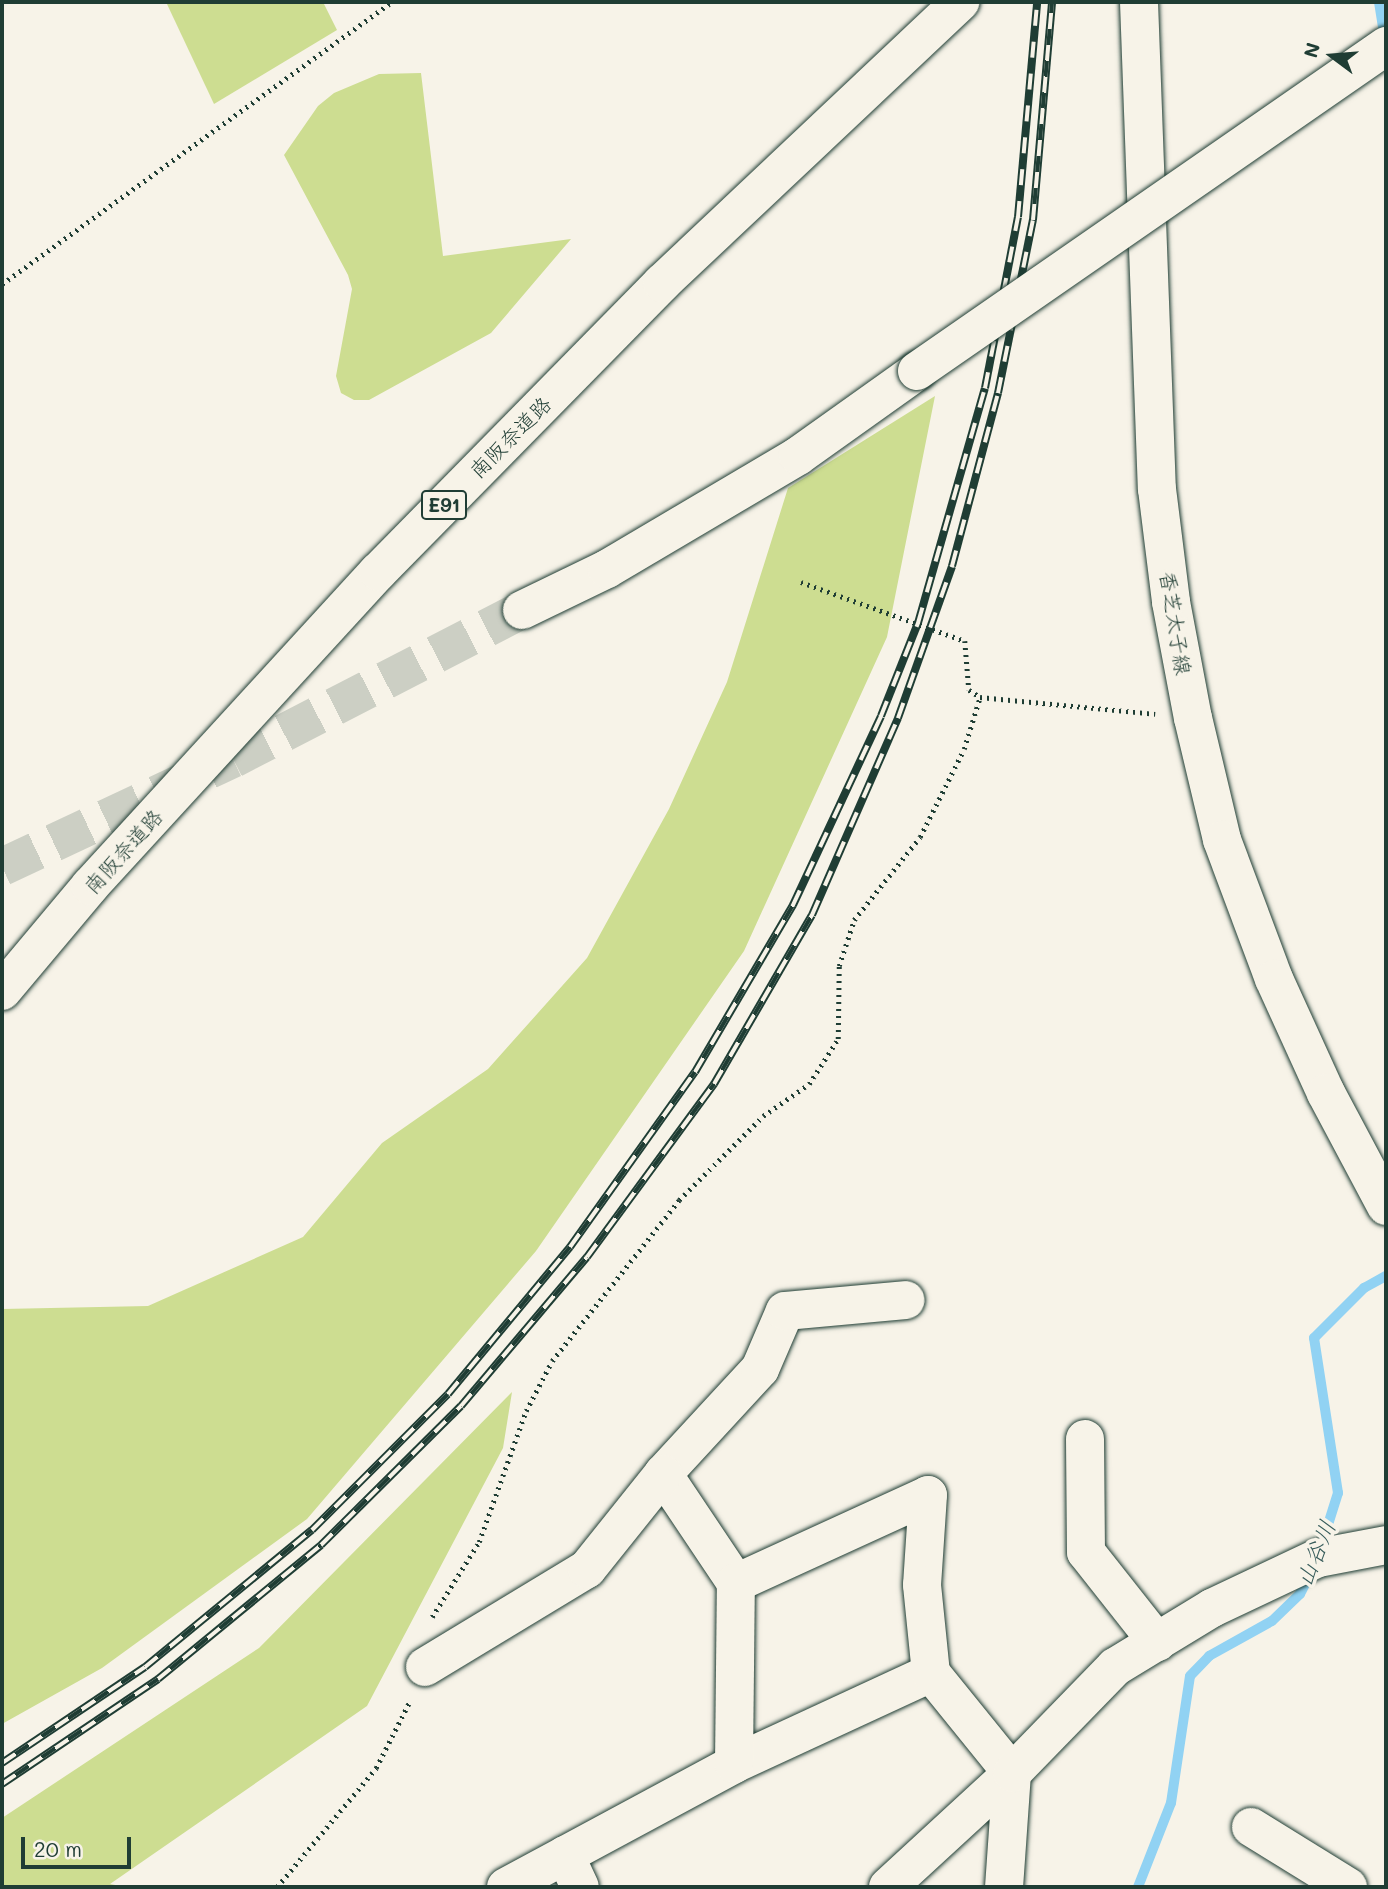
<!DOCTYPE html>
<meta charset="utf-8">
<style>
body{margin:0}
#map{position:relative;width:1388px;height:1889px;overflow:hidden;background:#f7f3e8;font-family:Mali,"Klee One",sans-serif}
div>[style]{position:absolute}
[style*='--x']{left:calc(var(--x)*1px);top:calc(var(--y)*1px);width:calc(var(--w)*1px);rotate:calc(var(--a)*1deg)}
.green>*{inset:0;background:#cddd91}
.stream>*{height:10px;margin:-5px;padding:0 5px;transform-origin:5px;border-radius:5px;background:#91d2f3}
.secondary-tunnel>*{height:38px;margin-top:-19px;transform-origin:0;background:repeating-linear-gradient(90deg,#cccfc4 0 38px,transparent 0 57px)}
.path>*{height:4.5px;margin-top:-2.25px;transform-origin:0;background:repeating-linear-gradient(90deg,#1f3d34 0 2px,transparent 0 7px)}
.roads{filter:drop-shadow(0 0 2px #1f3d34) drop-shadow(0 0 2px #1f3d34)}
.street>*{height:38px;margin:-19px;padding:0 19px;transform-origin:19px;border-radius:19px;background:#f7f3e8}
.secondary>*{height:38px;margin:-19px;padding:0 19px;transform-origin:19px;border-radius:19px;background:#f7f3e8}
.highway>*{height:38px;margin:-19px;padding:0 19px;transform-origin:19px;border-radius:19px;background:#f7f3e8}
.rail>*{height:8px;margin-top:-4px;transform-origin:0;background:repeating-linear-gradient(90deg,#f7f3e8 0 16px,#1f3d34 0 32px);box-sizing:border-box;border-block:2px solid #1f3d34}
.bridges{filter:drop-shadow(0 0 2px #1f3d34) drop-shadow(0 0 2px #1f3d34)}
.secondary-bridge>*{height:38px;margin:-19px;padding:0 19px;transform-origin:19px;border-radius:19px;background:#f7f3e8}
span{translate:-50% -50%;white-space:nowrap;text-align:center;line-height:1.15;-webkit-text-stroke:7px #f7f3e8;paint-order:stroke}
.shield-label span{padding:2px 5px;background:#f7f3e8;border:2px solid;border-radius:5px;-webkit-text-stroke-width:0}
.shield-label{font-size:19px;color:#1f3d34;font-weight:700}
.street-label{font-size:21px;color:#1f3d34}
.water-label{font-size:23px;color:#365b5a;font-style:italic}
.frame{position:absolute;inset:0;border:4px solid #1f3d34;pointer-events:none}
.north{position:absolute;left:1297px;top:21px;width:70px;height:70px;-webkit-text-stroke:5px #f7f3e8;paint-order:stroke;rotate:286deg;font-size:19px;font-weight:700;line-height:28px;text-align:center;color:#1f3d34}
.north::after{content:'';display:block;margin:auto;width:24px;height:32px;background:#1f3d34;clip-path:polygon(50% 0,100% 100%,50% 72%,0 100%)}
.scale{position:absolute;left:21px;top:1837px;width:110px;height:32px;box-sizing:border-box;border:4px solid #1f3d34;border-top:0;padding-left:9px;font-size:21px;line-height:24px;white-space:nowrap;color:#1f3d34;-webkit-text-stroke:5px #f7f3e8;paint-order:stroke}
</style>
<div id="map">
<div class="green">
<div style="clip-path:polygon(166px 2px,323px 2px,337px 30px,214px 104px)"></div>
<div style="clip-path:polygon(421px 73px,443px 256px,571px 239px,491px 333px,369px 400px,354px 400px,341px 393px,336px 376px,352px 289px,348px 275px,284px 155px,318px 106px,334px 93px,379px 74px)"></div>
<div style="clip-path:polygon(935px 396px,887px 637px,744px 951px,536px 1251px,307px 1519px,102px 1668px,2px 1724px,2px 1309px,148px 1306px,303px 1237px,382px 1143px,488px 1069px,587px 958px,669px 809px,727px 682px,788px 488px)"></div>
<div style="clip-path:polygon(512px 1392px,503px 1448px,367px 1706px,110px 1884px,126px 1887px,2px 1887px,2px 1818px,259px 1648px)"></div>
</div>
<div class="stream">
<div style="--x:1379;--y:2;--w:38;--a:81"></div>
<div style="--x:1320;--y:1550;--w:60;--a:-72.5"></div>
<div style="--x:1338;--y:1493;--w:157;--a:-98.8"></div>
<div style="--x:1314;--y:1338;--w:71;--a:-45"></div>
<div style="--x:1364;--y:1288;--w:25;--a:-29"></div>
<div style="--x:1138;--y:1887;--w:90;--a:-68.6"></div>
<div style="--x:1171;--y:1803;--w:128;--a:-81.5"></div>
<div style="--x:1190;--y:1676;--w:28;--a:-46"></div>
<div style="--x:1209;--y:1656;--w:72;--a:-29.1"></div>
<div style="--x:1272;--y:1621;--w:39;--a:-44"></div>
<div style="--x:1300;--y:1594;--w:22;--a:-63"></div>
</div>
<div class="secondary-tunnel">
<div style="--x:2;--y:867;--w:255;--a:-25.1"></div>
<div style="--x:233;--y:759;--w:325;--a:-27.3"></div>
</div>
<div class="path">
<div style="--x:2;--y:284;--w:481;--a:-35.9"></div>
<div style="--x:801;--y:582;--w:174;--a:19.8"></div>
<div style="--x:965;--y:641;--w:49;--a:85.3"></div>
<div style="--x:969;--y:690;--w:13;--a:32"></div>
<div style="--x:980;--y:697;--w:176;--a:5.5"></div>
<div style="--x:432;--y:1617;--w:89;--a:-57.9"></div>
<div style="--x:479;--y:1542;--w:139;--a:-70.3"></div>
<div style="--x:526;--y:1411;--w:56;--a:-62.5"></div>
<div style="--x:552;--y:1361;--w:205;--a:-51.7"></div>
<div style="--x:679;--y:1200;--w:119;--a:-45"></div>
<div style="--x:763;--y:1116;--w:56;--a:-34.8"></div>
<div style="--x:809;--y:1084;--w:54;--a:-57.2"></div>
<div style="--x:838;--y:1039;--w:73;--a:-89.2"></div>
<div style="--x:839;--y:966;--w:48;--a:-71.9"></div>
<div style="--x:854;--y:920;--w:106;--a:-51.5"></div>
<div style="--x:920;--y:837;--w:98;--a:-63.4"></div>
<div style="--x:964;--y:749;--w:54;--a:-72.9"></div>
<div style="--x:277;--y:1887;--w:155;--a:-50.2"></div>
<div style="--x:376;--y:1768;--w:75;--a:-63.1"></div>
</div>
<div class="roads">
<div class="street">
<div style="--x:1085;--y:1439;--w:113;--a:89.5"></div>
<div style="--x:1086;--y:1552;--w:115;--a:51.7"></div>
<div style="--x:736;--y:1583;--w:131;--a:-123.8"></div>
<div style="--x:663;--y:1474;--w:143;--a:-47.3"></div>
<div style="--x:760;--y:1369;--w:63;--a:-66.7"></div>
<div style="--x:785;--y:1311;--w:121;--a:-5.2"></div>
<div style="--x:425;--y:1667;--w:189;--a:-31.2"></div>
<div style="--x:587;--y:1569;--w:122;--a:-51.3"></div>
<div style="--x:734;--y:1764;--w:217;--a:-24.8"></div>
<div style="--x:1251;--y:1827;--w:114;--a:31.7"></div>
<div style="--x:565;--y:1855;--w:35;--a:65"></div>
<div style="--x:506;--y:1887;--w:259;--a:-28.3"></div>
<div style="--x:734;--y:1764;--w:181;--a:-89.4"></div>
<div style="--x:736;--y:1583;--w:211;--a:-24.6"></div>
<div style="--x:928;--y:1495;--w:90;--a:93.8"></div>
<div style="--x:922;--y:1585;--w:88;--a:84.2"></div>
<div style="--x:931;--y:1673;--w:129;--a:51"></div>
<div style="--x:1012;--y:1773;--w:114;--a:94"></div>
<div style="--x:888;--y:1887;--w:168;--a:-42.6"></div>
<div style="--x:1012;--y:1773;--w:148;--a:-45.8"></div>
<div style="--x:1115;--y:1667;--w:114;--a:-31.3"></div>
<div style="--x:1212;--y:1608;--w:117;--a:-25.3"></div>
<div style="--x:1318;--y:1558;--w:69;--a:-10.8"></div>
</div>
<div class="secondary">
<div style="--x:1139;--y:2;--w:487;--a:87.9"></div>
<div style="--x:1157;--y:489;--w:114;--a:82.9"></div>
<div style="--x:1171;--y:602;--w:118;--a:79.3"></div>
<div style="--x:1193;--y:718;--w:125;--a:76.6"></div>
<div style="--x:1222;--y:840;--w:148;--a:69.5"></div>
<div style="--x:1274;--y:979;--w:125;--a:65.5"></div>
<div style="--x:1326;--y:1093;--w:128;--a:62"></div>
<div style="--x:522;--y:610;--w:94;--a:-25.8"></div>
<div style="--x:607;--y:569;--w:222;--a:-30.6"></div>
<div style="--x:798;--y:456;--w:146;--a:-35.5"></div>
</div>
<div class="highway">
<div style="--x:2;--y:991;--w:137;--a:-50"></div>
<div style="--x:90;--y:886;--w:426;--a:-47.5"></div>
<div style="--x:378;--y:572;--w:405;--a:-45.5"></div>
<div style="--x:662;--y:283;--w:410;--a:-43.3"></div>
</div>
</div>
<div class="rail">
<div style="--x:2;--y:1763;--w:172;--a:-33.9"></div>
<div style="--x:145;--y:1667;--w:216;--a:-39.4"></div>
<div style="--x:312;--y:1530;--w:192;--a:-45"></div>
<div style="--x:448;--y:1394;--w:191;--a:-50.3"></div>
<div style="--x:570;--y:1247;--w:215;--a:-54.5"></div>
<div style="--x:695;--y:1072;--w:194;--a:-59.6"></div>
<div style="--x:793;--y:905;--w:208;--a:-65"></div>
<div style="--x:881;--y:716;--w:100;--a:-68.3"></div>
<div style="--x:918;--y:623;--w:244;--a:-74.1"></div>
<div style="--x:985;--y:388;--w:174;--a:-79.1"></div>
<div style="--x:1018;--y:217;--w:216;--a:-84.9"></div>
<div style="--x:2;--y:1784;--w:188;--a:-33.9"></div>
<div style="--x:158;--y:1679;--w:211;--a:-39.4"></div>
<div style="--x:321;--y:1545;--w:197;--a:-44.8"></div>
<div style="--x:461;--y:1406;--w:195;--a:-49.8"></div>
<div style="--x:587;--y:1257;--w:215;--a:-53.7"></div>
<div style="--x:714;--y:1084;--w:195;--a:-59.9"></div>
<div style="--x:812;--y:915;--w:215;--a:-66.4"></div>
<div style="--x:898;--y:718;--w:161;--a:-70.4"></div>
<div style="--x:952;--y:566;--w:179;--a:-75.1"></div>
<div style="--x:998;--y:393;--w:177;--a:-78.6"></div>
<div style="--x:1033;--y:220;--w:219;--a:-85"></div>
</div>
<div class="bridges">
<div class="secondary-bridge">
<div style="--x:917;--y:371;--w:571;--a:-34.72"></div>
</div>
</div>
<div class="shield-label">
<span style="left:444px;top:505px">E91</span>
</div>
<div class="street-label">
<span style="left:510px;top:437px;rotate:-45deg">南阪奈道路</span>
<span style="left:1176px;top:623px;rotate:81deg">香芝太子線</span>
<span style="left:123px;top:851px;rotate:-48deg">南阪奈道路</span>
</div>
<div class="water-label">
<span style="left:1315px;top:1553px;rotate:-68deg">山谷川</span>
</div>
<div class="frame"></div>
<div class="north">N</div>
<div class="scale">20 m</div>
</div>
